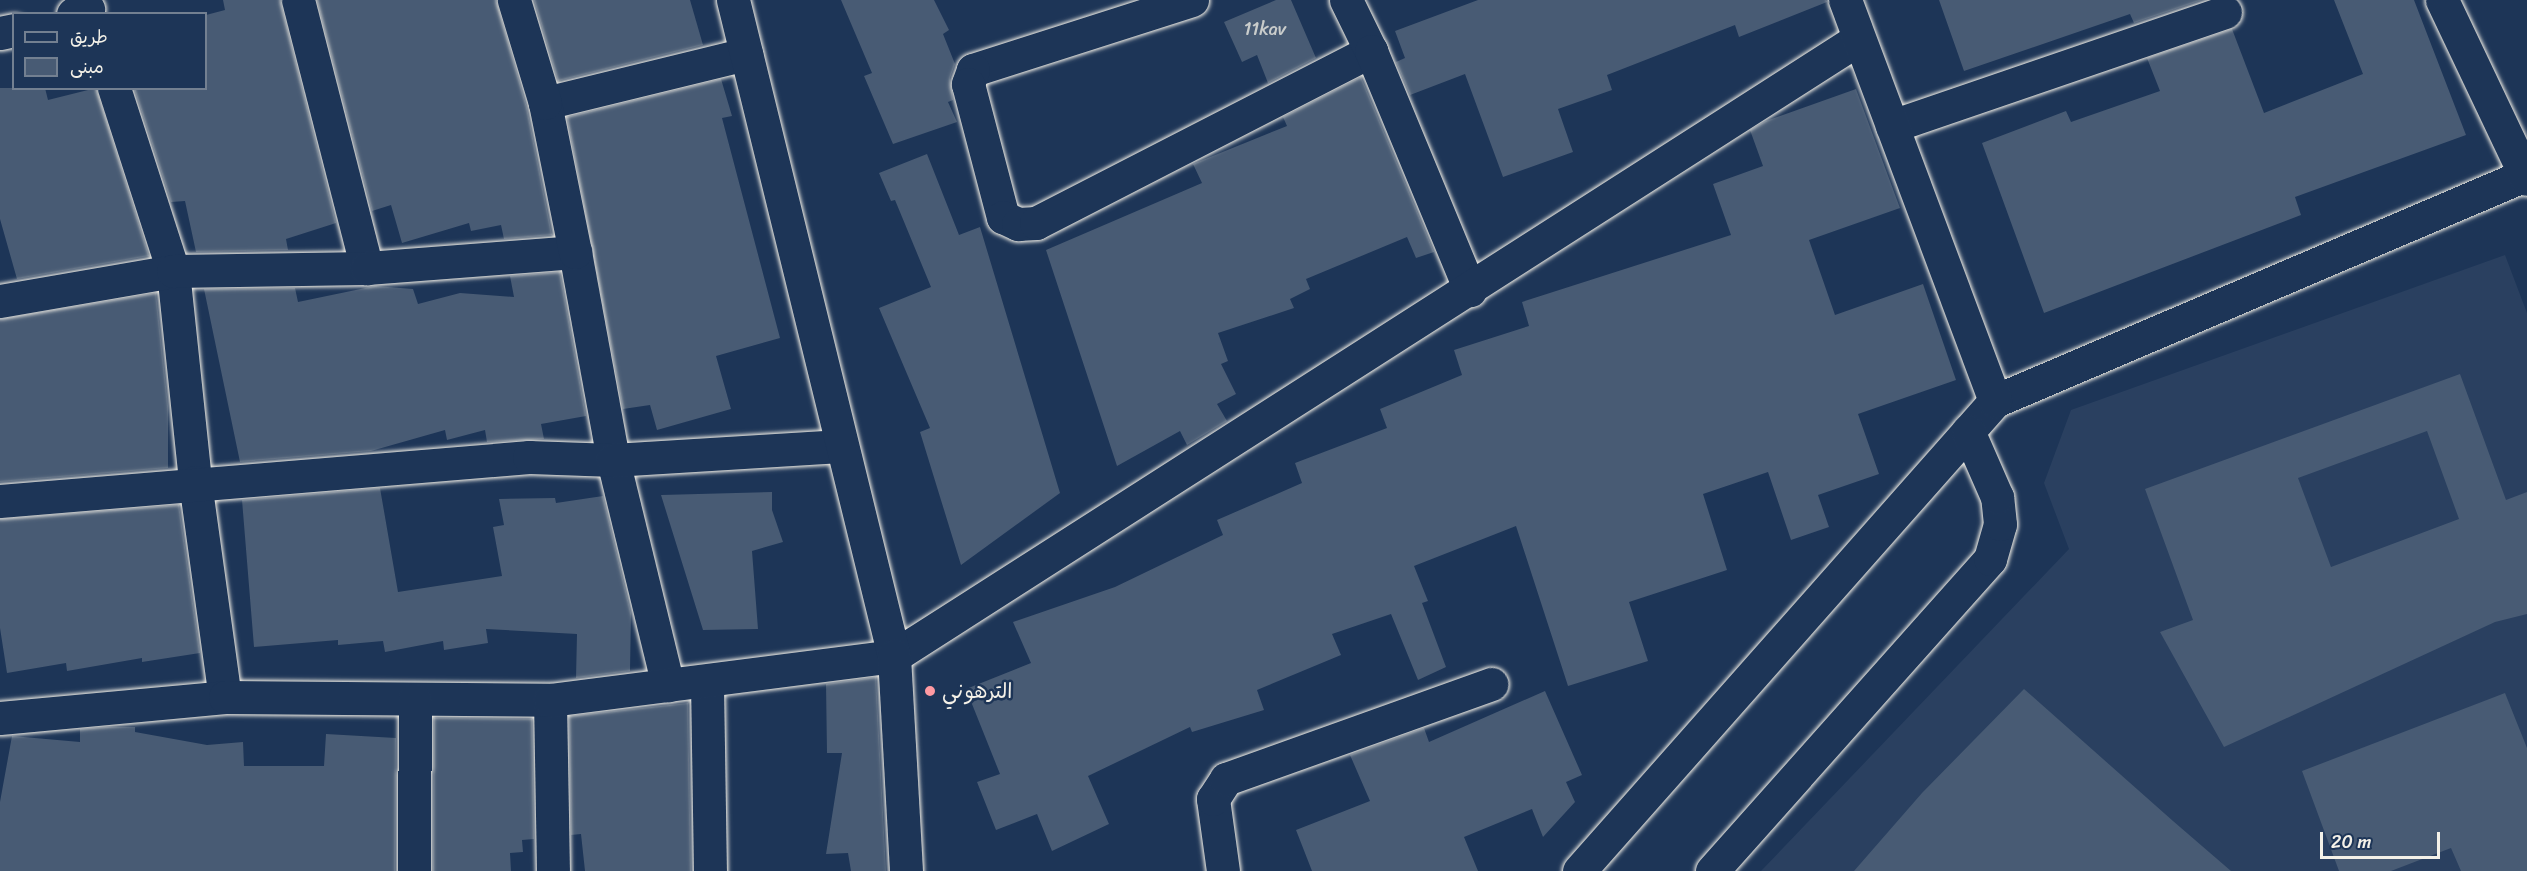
<!DOCTYPE html>
<meta charset="utf-8">
<style>
body{margin:0}
#map{position:relative;width:2527px;height:871px;overflow:hidden;background:#1d3557;font-family:Sriracha,"Playpen Sans Arabic",sans-serif}
div>[style]{position:absolute}
[style*='--x']{left:calc(var(--x)*1px);top:calc(var(--y)*1px);width:calc(var(--w)*1px);rotate:calc(var(--a)*1deg)}
.built>*{inset:0;background:#2a4060}
.building>*{inset:0;background:#485b74}
.roads{filter:drop-shadow(0 0 2px #f4f1e8) drop-shadow(0 0 2px #f4f1e8)}
.minor>*{height:33px;margin:-16.5px;padding:0 16.5px;transform-origin:16.5px;border-radius:16.5px;background:#1d3557}
.tertiary>*{height:33px;margin:-16.5px;padding:0 16.5px;transform-origin:16.5px;border-radius:16.5px;background:#1d3557}
.dots>*{width:16px;height:16px;translate:-50% -50%;box-sizing:border-box;border:3px solid #1d3557;border-radius:50%}
span{translate:-50% -50%;white-space:nowrap;text-align:center;line-height:1.15;-webkit-text-stroke:5px #1d3557;paint-order:stroke}
.number-label{font-size:18px;color:#c9cccb}
.number-label span{-webkit-text-stroke-width:0}
.poi-label{font-size:21px;color:#f4f1e8}
.left{translate:0 -50%;text-align:left}
.legend{position:absolute;left:12px;top:12px;width:195px;height:78px;box-sizing:border-box;background:#1d3557;border:2px solid #738091;margin:0;padding:8px 10px;list-style:none;font-size:18px;color:#f4f1e8}
.legend li{display:flex;align-items:center;gap:12px;height:30px}
.legend b{width:30px;border:2px solid #738091}
.scale{position:absolute;left:2320px;top:832px;width:120px;height:27px;box-sizing:border-box;border:3px solid #f4f1e8;border-top:0;padding-left:8px;font-size:18px;line-height:21px;white-space:nowrap;color:#f4f1e8;-webkit-text-stroke:4px #1d3557;paint-order:stroke}
</style>
<div id="map">
<div class="built">
<div style="clip-path:polygon(2505px 255px,2527px 313px,2527px 871px,1761px 871px,2069px 549px,2044px 483px,2071px 410px)"></div>
</div>
<div class="building">
<div style="clip-path:polygon(223px 0,280px 0,336px 223px,286px 239px,288px 250px,196px 252px,185px 201px,171px 202px,134px 88px,206px 88px,206px 15px,225px 10px)"></div>
<div style="clip-path:polygon(317px 0,496px 0,527px 108px,552px 235px,504px 239px,501px 225px,471px 231px,469px 223px,402px 243px,391px 205px,372px 211px)"></div>
<div style="clip-path:polygon(534px 0,690px 0,703px 45px,558px 81px)"></div>
<div style="clip-path:polygon(841px 0,934px 0,949px 30px,943px 34px,955px 64px,950px 78px,953px 100px,948px 102px,957px 122px,893px 144px,864px 76px,872px 73px)"></div>
<div style="clip-path:polygon(1276px 0,1291px 0,1316px 58px,1268px 83px,1257px 55px,1242px 62px,1224px 22px)"></div>
<div style="clip-path:polygon(1478px 0,1826px 0,1827px 2px,1739px 37px,1735px 25px,1607px 75px,1612px 90px,1558px 109px,1573px 152px,1503px 177px,1465px 74px,1410px 95px,1396px 62px,1405px 58px,1395px 31px)"></div>
<div style="clip-path:polygon(1939px 0,2202px 0,2134px 23px,2130px 14px,1964px 71px)"></div>
<div style="clip-path:polygon(2334px 0,2414px 0,2466px 135px,2295px 197px,2301px 215px,2044px 313px,1982px 143px,2066px 111px,2071px 122px,2160px 91px,2147px 58px,2232px 29px,2264px 113px,2363px 74px)"></div>
<div style="clip-path:polygon(1361px 77px,1434px 252px,1416px 258px,1407px 237px,1306px 279px,1310px 289px,1290px 299px,1294px 308px,1218px 333px,1228px 361px,1221px 364px,1236px 394px,1217px 404px,1227px 421px,1187px 445px,1180px 431px,1117px 466px,1046px 250px,1202px 183px,1193px 164px,1287px 126px,1283px 117px)"></div>
<div style="clip-path:polygon(721px 79px,732px 116px,722px 118px,780px 338px,716px 356px,731px 409px,657px 430px,650px 405px,623px 409px,567px 117px)"></div>
<div style="clip-path:polygon(0 88px,45px 88px,48px 100px,96px 88px,149px 256px,17px 279px,0 219px)"></div>
<div style="clip-path:polygon(1856px 89px,1900px 208px,1809px 240px,1835px 315px,1923px 284px,1956px 380px,1858px 414px,1879px 474px,1818px 495px,1829px 527px,1791px 540px,1768px 472px,1703px 494px,1727px 570px,1629px 602px,1648px 661px,1568px 686px,1516px 526px,1414px 566px,1428px 601px,1422px 603px,1446px 667px,1418px 680px,1391px 614px,1332px 634px,1341px 655px,1257px 690px,1264px 710px,1192px 732px,1190px 727px,1088px 776px,1109px 824px,1052px 851px,1037px 814px,996px 830px,977px 782px,1000px 774px,966px 689px,1031px 663px,1013px 622px,1115px 587px,1223px 535px,1217px 520px,1302px 483px,1295px 463px,1387px 428px,1380px 409px,1462px 375px,1454px 350px,1529px 326px,1522px 302px,1731px 235px,1713px 184px,1763px 166px,1750px 130px,1766px 121px)"></div>
<div style="clip-path:polygon(927px 154px,959px 235px,980px 227px,1060px 493px,961px 565px,920px 432px,930px 428px,879px 308px,931px 287px,895px 200px,891px 201px,879px 173px)"></div>
<div style="clip-path:polygon(560px 272px,586px 416px,541px 424px,544px 439px,487px 442px,485px 430px,447px 440px,445px 430px,371px 451px,240px 462px,204px 289px,295px 288px,298px 302px,375px 286px,413px 289px,418px 304px,460px 293px,514px 297px,510px 276px)"></div>
<div style="clip-path:polygon(156px 293px,168px 406px,168px 468px,0 482px,0 319px)"></div>
<div style="clip-path:polygon(evenodd,2460px 374px,2506px 500px,2527px 492px,2527px 614px,2495px 622px,2224px 747px,2160px 632px,2193px 620px,2145px 489px,2460px 374px,2427px 431px,2459px 519px,2331px 567px,2298px 478px,2427px 431px)"></div>
<div style="clip-path:polygon(380px 488px,398px 592px,502px 576px,493px 527px,504px 525px,499px 499px,555px 498px,556px 503px,603px 496px,631px 613px,630px 671px,576px 678px,577px 634px,486px 629px,488px 643px,444px 650px,443px 641px,385px 652px,383px 641px,338px 645px,338px 640px,254px 647px,242px 500px)"></div>
<div style="clip-path:polygon(772px 492px,772px 510px,783px 542px,752px 551px,758px 629px,703px 630px,661px 495px)"></div>
<div style="clip-path:polygon(179px 505px,200px 653px,142px 662px,142px 658px,67px 671px,66px 663px,7px 673px,0 628px,0 519px)"></div>
<div style="clip-path:polygon(876px 677px,886px 871px,851px 871px,848px 853px,826px 854px,842px 753px,827px 753px,826px 684px)"></div>
<div style="clip-path:polygon(2024px 689px,2173px 821px,2231px 871px,1854px 871px,1922px 793px)"></div>
<div style="clip-path:polygon(1545px 691px,1582px 775px,1566px 782px,1575px 802px,1543px 837px,1532px 809px,1464px 837px,1478px 871px,1312px 871px,1296px 830px,1370px 801px,1350px 755px,1424px 728px,1429px 742px)"></div>
<div style="clip-path:polygon(2505px 693px,2527px 748px,2527px 871px,2461px 871px,2451px 848px,2391px 871px,2339px 871px,2302px 771px)"></div>
<div style="clip-path:polygon(688px 703px,691px 871px,585px 871px,581px 834px,571px 835px,569px 716px)"></div>
<div style="clip-path:polygon(434px 718px,532px 719px,534px 839px,522px 840px,523px 852px,510px 853px,511px 871px,433px 871px)"></div>
<div style="clip-path:polygon(107px 727px,135px 727px,135px 732px,207px 745px,243px 742px,244px 766px,324px 766px,326px 734px,396px 738px,395px 871px,0 871px,0 802px,12px 736px,80px 742px,80px 729px)"></div>
</div>
<div class="roads">
<div class="minor">
<div style="--x:298;--y:0;--w:277;--a:75.6"></div>
<div style="--x:1192;--y:0;--w:230;--a:162.3"></div>
<div style="--x:973;--y:70;--w:15;--a:110"></div>
<div style="--x:968;--y:84;--w:138;--a:75.3"></div>
<div style="--x:1003;--y:217;--w:17;--a:25"></div>
<div style="--x:1018;--y:224;--w:18;--a:-3"></div>
<div style="--x:1036;--y:223;--w:377;--a:-27.2"></div>
<div style="--x:1346;--y:0;--w:57;--a:63.9"></div>
<div style="--x:1371;--y:51;--w:259;--a:67.5"></div>
<div style="--x:73;--y:14;--w:16;--a:-18"></div>
<div style="--x:0;--y:33;--w:14;--a:-12"></div>
<div style="--x:114;--y:88;--w:192;--a:72.1"></div>
<div style="--x:173;--y:271;--w:212;--a:84"></div>
<div style="--x:195;--y:482;--w:217;--a:82.1"></div>
<div style="--x:545;--y:103;--w:207;--a:-13.7"></div>
<div style="--x:1892;--y:126;--w:352;--a:-18.9"></div>
<div style="--x:575;--y:252;--w:211;--a:79.6"></div>
<div style="--x:613;--y:460;--w:232;--a:76.3"></div>
<div style="--x:0;--y:301;--w:176;--a:-9.8"></div>
<div style="--x:173;--y:271;--w:194;--a:-0.9"></div>
<div style="--x:367;--y:268;--w:209;--a:-4.4"></div>
<div style="--x:575;--y:252;--w:152;--a:-101.4"></div>
<div style="--x:545;--y:103;--w:108;--a:-106.8"></div>
<div style="--x:1995;--y:401;--w:576;--a:-23.09"></div>
<div style="--x:0;--y:501;--w:531;--a:-4.75"></div>
<div style="--x:529;--y:457;--w:84;--a:2"></div>
<div style="--x:613;--y:460;--w:228;--a:-3.5"></div>
<div style="--x:707;--y:683;--w:188;--a:89.1"></div>
<div style="--x:550;--y:700;--w:171;--a:89"></div>
<div style="--x:0;--y:718;--w:226;--a:-5.3"></div>
<div style="--x:225;--y:697;--w:325;--a:0.5"></div>
<div style="--x:550;--y:700;--w:347;--a:-7.3"></div>
<div style="--x:894;--y:656;--w:1143;--a:-32.61"></div>
<div style="--x:414;--y:871;--w:171;--a:-89.7"></div>
<div style="--x:1223;--y:871;--w:73;--a:-97.9"></div>
<div style="--x:1213;--y:799;--w:24;--a:-57"></div>
<div style="--x:1226;--y:779;--w:282;--a:-19.7"></div>
<div style="--x:1579;--y:871;--w:628;--a:-48.49"></div>
<div style="--x:1995;--y:401;--w:428;--a:-110.5"></div>
<div style="--x:1712;--y:871;--w:418;--a:-48.3"></div>
<div style="--x:1990;--y:559;--w:36;--a:-74"></div>
<div style="--x:2000;--y:524;--w:27;--a:-96"></div>
<div style="--x:1997;--y:497;--w:72;--a:-113.7"></div>
</div>
<div class="tertiary">
<div style="--x:733;--y:0;--w:675;--a:76.21"></div>
<div style="--x:894;--y:656;--w:215;--a:86.8"></div>
<div style="--x:2442;--y:0;--w:198;--a:64.6"></div>
</div>
</div>
<div class="dots">
<div style="left:930px;top:691px;background:#ff9aa2"></div>
</div>
<div class="number-label">
<span style="left:1265px;top:29px">11kav</span>
</div>
<div class="poi-label">
<span class="left" style="left:942px;top:691px">الترهوني</span>
</div>
<ul class="legend">
<li><b style="height:8px;background:#1d3557"></b>طريق</li>
<li><b style="height:16px;background:#485b74"></b>مبنى</li>
</ul>
<div class="scale">20 m</div>
</div>
